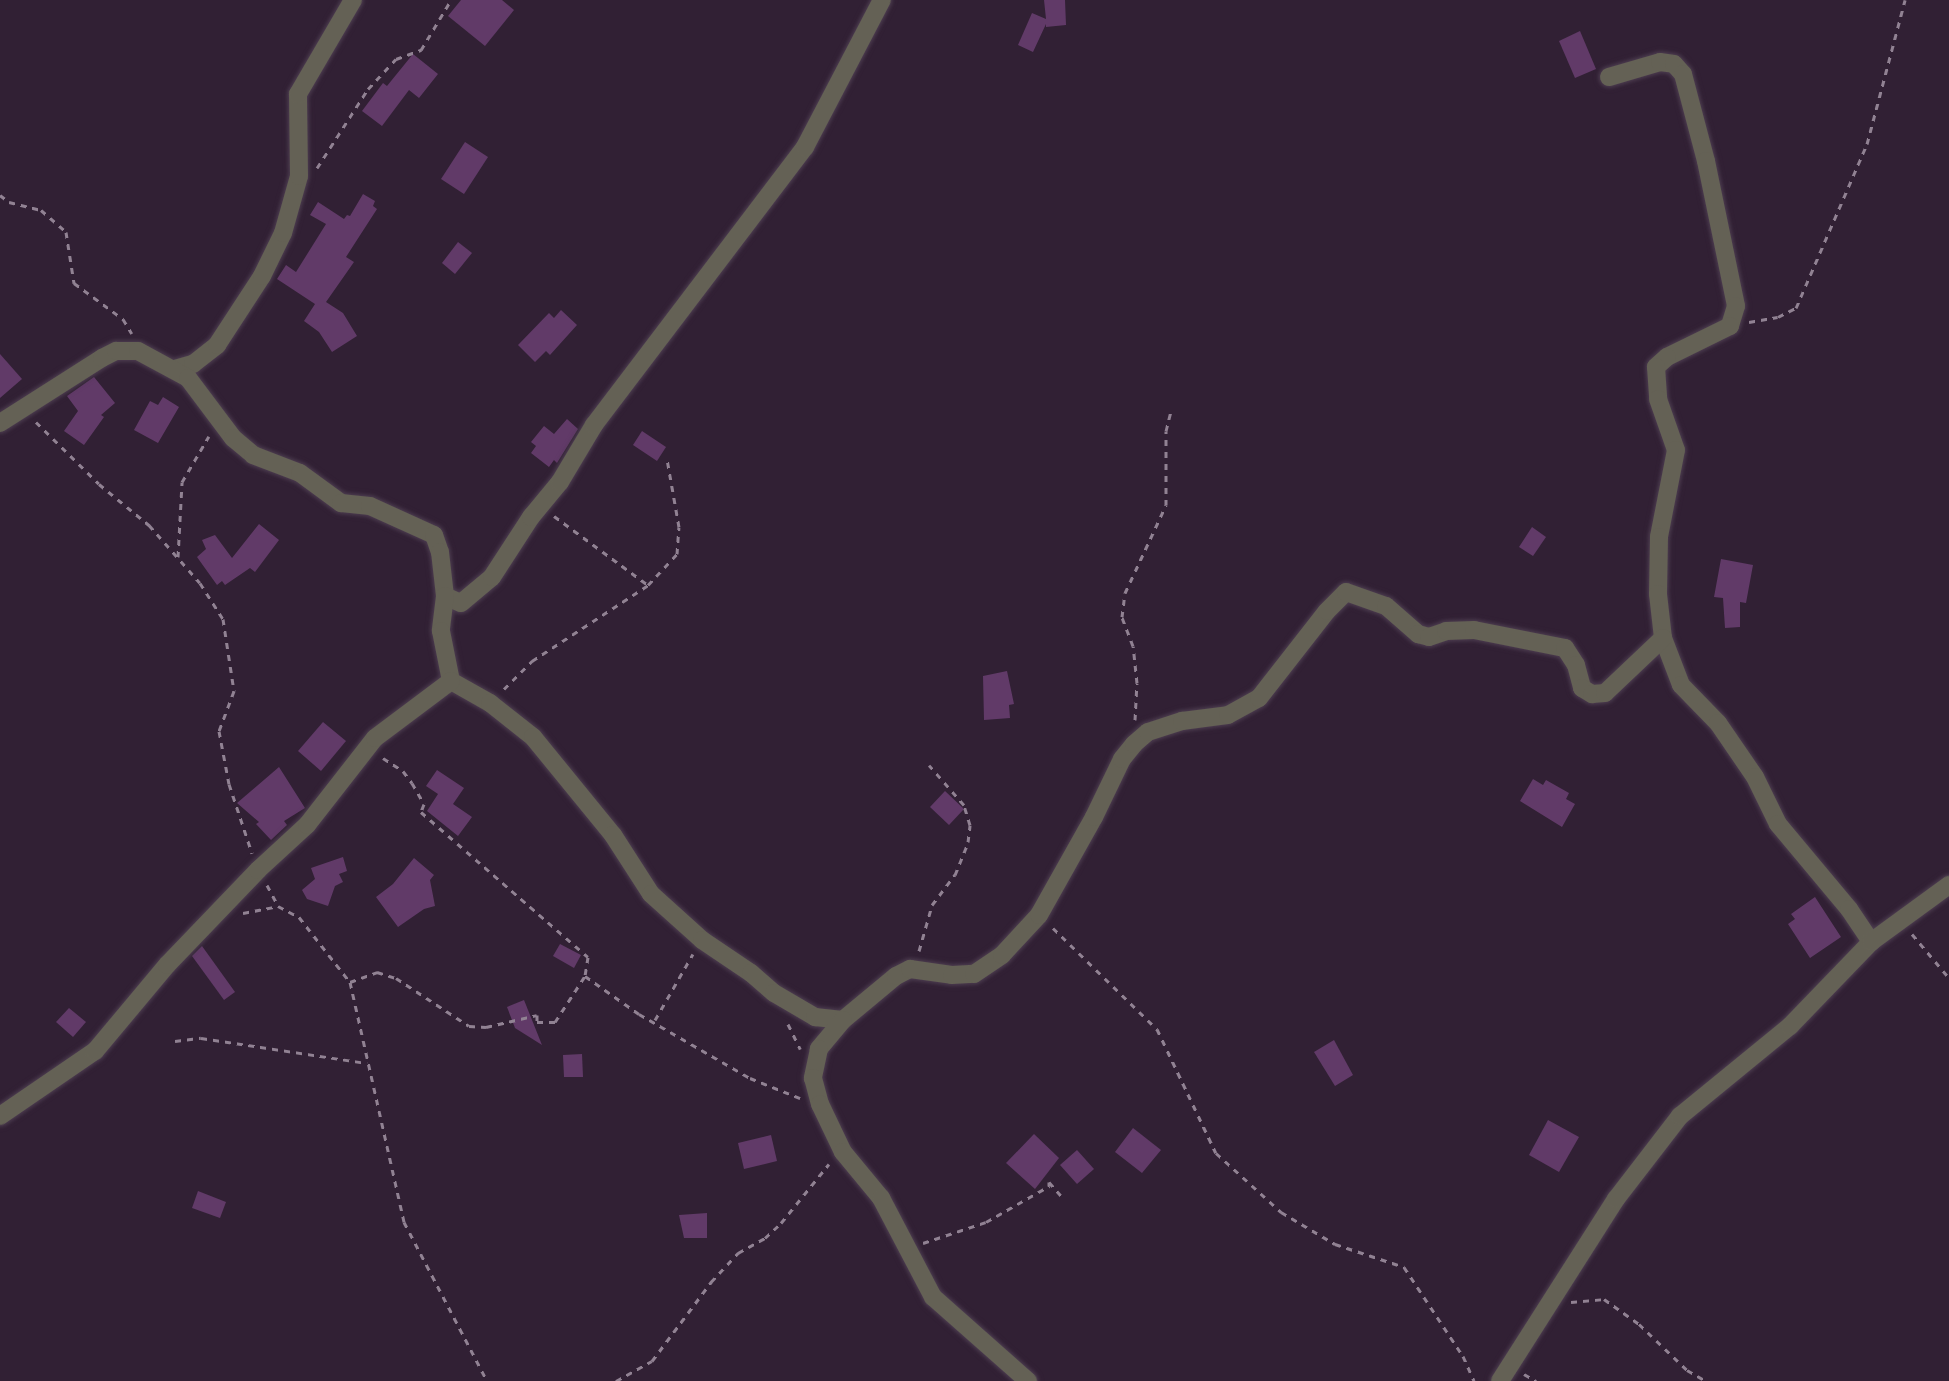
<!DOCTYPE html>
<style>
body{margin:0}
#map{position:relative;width:1949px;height:1381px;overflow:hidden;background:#312034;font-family:"Golos Text",sans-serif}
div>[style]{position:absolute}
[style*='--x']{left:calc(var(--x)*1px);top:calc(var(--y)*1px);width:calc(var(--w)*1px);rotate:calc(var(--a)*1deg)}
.building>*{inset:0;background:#613a68}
.path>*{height:3px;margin-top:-1.5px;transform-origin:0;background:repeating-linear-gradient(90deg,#918293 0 6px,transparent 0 12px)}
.roads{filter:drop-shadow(0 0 2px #4d3d50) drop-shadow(0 0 2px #4d3d50)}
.minor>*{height:18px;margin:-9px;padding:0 9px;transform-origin:9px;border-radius:9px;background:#646155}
span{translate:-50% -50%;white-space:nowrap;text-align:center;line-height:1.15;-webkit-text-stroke:7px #140d16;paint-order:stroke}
</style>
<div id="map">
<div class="building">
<div style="clip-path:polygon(461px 0,502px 0,514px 10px,485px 46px,448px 16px)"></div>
<div style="clip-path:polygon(1044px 0,1065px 0,1066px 25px,1046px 27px,1046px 24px,1033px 52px,1018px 45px,1032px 13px,1046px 19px)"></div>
<div style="clip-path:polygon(1580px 31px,1596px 69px,1575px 78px,1559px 41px)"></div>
<div style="clip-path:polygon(413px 54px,438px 74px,419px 98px,409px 90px,382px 126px,362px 111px,383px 83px,387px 86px)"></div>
<div style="clip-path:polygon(465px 142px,488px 157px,464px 194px,441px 179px)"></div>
<div style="clip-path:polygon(363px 194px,375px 201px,373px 206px,377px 209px,346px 257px,354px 262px,326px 302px,343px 313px,357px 336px,332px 352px,319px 332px,304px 321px,315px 304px,277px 279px,286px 265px,296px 272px,326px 224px,310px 215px,318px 202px,344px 219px,347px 215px,350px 216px)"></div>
<div style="clip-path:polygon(458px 242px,472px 253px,455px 274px,442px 263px)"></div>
<div style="clip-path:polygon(561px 310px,577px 325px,550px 355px,546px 351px,535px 362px,518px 345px,549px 313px,554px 318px)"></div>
<div style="clip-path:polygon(0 354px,22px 379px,0 398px)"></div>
<div style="clip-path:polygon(94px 377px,115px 403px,101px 415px,104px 417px,84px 445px,64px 431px,78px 411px,67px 396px)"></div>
<div style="clip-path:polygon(163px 397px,179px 407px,158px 443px,134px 430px,150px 401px,158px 405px)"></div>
<div style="clip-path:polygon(567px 419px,578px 429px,557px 463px,554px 460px,549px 467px,531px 453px,536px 446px,531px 442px,544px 426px,554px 434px)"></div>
<div style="clip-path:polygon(642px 431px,666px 447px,657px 461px,633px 445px)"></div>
<div style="clip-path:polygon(259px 524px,279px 540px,255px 572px,250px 568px,225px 585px,222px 581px,217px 585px,197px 557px,206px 549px,202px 540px,215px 535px,232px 558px)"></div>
<div style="clip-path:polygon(1532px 527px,1546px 537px,1533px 556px,1519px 547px)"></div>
<div style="clip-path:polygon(1721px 559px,1753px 565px,1746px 603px,1740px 602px,1740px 627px,1725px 628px,1723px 598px,1714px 597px)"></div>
<div style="clip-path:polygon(1007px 671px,1014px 704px,1009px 705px,1010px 718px,984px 720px,983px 676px)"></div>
<div style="clip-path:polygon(323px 722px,346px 741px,321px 771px,298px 751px)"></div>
<div style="clip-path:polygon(279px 767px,305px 808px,284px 821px,287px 825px,271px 840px,256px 824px,259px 822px,237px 803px)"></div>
<div style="clip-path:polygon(437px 770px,464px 788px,453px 804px,472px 817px,458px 836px,427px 811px,438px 794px,426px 786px)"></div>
<div style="clip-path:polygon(1533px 779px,1543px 785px,1546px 780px,1569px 793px,1566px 799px,1575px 804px,1562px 827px,1520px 801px)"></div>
<div style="clip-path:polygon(945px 791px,964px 809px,949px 825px,930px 807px)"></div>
<div style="clip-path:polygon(343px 857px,347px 871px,339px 874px,343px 882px,335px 886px,328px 906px,307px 899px,302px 890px,315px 879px,311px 868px)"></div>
<div style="clip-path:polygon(414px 858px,434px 875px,430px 880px,435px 906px,424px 909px,398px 927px,376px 897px,393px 884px)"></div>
<div style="clip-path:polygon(1815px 897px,1841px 937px,1810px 958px,1788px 924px,1795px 919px,1791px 914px)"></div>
<div style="clip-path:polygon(560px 944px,581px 955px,574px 968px,553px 956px)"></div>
<div style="clip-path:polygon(202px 946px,235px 992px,224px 1000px,192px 956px)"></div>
<div style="clip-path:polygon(524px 1000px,542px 1045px,515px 1028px,507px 1007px)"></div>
<div style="clip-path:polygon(69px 1008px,86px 1022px,73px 1037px,56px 1022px)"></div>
<div style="clip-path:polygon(1334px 1040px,1353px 1075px,1335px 1086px,1314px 1052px)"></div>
<div style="clip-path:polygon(582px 1054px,583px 1077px,564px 1077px,563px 1055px)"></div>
<div style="clip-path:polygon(1548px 1120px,1579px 1137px,1559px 1172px,1529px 1155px)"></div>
<div style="clip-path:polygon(1133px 1128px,1161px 1150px,1142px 1173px,1115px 1152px)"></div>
<div style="clip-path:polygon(1034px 1134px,1059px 1158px,1035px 1189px,1006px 1163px)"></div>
<div style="clip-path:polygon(771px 1135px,777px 1161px,744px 1169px,738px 1143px)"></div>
<div style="clip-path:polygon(1077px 1150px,1094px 1169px,1077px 1184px,1060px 1165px)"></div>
<div style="clip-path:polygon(198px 1191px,226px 1202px,220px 1218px,192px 1208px)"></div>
<div style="clip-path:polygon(707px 1213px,707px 1238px,684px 1238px,679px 1215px)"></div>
</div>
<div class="path">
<div style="--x:317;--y:168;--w:94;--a:-57.2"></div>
<div style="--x:368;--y:89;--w:41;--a:-47"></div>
<div style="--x:396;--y:59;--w:27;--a:-20"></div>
<div style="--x:421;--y:50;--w:58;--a:-59"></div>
<div style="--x:0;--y:195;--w:11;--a:38"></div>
<div style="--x:9;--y:202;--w:33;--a:14"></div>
<div style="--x:41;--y:210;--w:33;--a:41"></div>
<div style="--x:66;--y:232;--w:52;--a:81.1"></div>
<div style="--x:74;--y:283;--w:61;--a:36.3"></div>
<div style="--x:123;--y:319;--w:17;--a:59"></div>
<div style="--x:1749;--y:322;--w:29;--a:-10"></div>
<div style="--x:1778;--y:317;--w:20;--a:-27"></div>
<div style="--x:1796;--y:308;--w:179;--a:-66.6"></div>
<div style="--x:1867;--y:144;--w:149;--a:-75.2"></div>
<div style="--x:36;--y:422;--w:88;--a:44.5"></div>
<div style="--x:99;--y:484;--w:65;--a:39.4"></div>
<div style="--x:149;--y:525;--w:77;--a:48.7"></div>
<div style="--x:200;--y:583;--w:43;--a:57.4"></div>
<div style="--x:223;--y:619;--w:73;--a:81.3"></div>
<div style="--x:234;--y:691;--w:43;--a:110.6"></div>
<div style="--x:219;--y:731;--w:54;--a:79.3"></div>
<div style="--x:229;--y:784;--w:73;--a:71.6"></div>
<div style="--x:554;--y:516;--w:117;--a:36.3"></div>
<div style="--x:178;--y:557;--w:75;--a:-86.9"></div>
<div style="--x:182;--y:482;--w:53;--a:-59.6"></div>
<div style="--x:504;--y:689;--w:40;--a:-45"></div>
<div style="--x:532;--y:661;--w:139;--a:-33.2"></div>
<div style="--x:648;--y:585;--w:42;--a:-46.9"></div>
<div style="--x:677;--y:554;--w:27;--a:-86"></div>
<div style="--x:679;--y:527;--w:69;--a:-100"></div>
<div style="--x:1135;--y:720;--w:37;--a:-87"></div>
<div style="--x:1137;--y:683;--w:37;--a:-96"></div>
<div style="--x:1133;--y:646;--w:31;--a:-111"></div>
<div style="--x:1122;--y:617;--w:24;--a:-83"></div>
<div style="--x:1125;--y:593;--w:97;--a:-65"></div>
<div style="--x:1166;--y:505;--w:74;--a:-90"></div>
<div style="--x:1166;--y:431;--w:21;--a:-76"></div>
<div style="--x:383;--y:758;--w:24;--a:33"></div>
<div style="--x:403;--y:771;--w:15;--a:53"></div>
<div style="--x:412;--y:783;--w:24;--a:60"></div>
<div style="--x:424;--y:804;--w:9;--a:111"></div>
<div style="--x:421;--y:812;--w:221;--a:41"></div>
<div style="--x:588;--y:957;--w:19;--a:99"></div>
<div style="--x:585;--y:976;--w:66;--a:35.1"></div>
<div style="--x:639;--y:1014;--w:128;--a:30"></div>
<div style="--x:750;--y:1078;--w:54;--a:21.8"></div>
<div style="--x:267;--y:885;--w:24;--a:62"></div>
<div style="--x:278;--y:906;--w:24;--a:28"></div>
<div style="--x:299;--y:917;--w:83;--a:51.9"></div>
<div style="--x:350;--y:982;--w:29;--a:-20"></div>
<div style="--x:377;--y:972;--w:20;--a:18"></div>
<div style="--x:396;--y:978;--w:87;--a:33.3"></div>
<div style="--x:469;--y:1026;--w:17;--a:3"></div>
<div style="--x:486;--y:1027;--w:52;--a:-13.2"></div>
<div style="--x:537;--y:1015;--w:7;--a:90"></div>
<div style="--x:537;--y:1022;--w:18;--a:0"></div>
<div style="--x:555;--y:1022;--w:55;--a:-56.9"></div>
<div style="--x:243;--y:913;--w:36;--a:-11"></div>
<div style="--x:1053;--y:928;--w:145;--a:44.2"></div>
<div style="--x:1157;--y:1029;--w:137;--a:64.6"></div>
<div style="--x:1216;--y:1153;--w:88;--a:42.2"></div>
<div style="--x:1281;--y:1212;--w:63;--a:30.7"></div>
<div style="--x:1335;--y:1244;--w:73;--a:18.4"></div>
<div style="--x:1404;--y:1267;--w:107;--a:56.5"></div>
<div style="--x:1463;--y:1356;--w:27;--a:66"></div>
<div style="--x:1912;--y:934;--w:57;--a:49.9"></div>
<div style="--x:919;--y:951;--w:48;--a:-74.2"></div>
<div style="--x:932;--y:905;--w:38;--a:-53"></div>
<div style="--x:955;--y:875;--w:35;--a:-68"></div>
<div style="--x:968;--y:842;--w:17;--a:-83"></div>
<div style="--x:970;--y:825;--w:21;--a:-107"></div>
<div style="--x:964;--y:805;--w:53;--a:-131.2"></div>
<div style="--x:350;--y:982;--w:246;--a:77.3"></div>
<div style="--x:404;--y:1222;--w:179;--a:62.4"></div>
<div style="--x:655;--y:1020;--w:76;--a:-60.1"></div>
<div style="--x:788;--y:1024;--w:28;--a:64"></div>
<div style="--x:175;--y:1041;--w:26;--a:-7"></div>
<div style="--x:201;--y:1038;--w:168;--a:8.6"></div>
<div style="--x:923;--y:1243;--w:66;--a:-18.4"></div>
<div style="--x:986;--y:1222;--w:73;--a:-29.7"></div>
<div style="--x:1049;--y:1186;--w:4;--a:-90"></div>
<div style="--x:1049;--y:1182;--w:20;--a:49"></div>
<div style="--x:1571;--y:1302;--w:33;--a:-5"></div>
<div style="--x:1604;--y:1299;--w:43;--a:35.5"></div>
<div style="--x:1639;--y:1324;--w:66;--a:43.8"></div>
<div style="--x:1687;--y:1370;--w:22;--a:30"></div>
<div style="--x:1524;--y:1374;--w:14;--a:30"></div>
<div style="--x:616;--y:1381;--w:41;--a:-29.1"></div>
<div style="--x:652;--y:1361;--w:99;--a:-53.2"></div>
<div style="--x:711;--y:1282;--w:40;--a:-47"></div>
<div style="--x:738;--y:1253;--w:31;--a:-29"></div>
<div style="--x:765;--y:1238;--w:22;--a:-43"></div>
<div style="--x:781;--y:1223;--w:76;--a:-50.9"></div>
</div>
<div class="roads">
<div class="minor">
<div style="--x:1609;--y:77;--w:53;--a:-16.4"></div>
<div style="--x:1660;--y:62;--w:14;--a:8"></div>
<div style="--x:1674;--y:64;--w:13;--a:48"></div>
<div style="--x:1683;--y:74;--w:90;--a:75.2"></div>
<div style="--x:1706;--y:161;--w:148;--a:78.3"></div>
<div style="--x:1736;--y:306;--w:21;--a:107"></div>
<div style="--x:1730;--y:326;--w:70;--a:153.8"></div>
<div style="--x:1667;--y:357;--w:15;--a:138"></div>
<div style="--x:1656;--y:367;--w:32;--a:86"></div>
<div style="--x:1658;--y:399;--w:54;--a:70.6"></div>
<div style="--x:1676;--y:450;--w:89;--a:101.1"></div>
<div style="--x:1659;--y:537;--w:57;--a:91"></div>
<div style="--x:1658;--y:594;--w:44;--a:83.5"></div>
<div style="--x:1663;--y:638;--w:50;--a:69"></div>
<div style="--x:1681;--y:685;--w:53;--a:45.8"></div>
<div style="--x:1718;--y:723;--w:65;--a:55.6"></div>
<div style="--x:1755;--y:777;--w:52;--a:63.9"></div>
<div style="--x:1778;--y:824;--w:111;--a:50.1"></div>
<div style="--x:1849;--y:909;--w:40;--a:56"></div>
<div style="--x:175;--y:369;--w:19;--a:-16"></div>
<div style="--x:193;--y:364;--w:31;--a:-38"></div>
<div style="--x:217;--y:345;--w:82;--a:-56.9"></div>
<div style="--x:262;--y:276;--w:48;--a:-64"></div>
<div style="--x:283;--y:233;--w:59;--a:-74.3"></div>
<div style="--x:299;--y:176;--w:82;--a:-90.7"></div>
<div style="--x:298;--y:94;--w:109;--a:-59.7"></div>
<div style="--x:0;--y:423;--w:121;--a:-32.5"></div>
<div style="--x:102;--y:358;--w:16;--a:-27"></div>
<div style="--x:116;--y:351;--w:22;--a:0"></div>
<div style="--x:138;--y:351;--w:57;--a:28.4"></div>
<div style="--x:188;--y:378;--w:75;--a:53.1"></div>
<div style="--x:233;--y:438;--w:26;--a:40"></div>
<div style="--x:253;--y:455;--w:50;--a:21"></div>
<div style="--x:300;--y:473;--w:51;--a:36.2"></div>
<div style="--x:341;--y:503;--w:29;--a:6"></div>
<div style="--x:370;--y:506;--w:70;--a:24.4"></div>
<div style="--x:434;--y:535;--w:18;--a:71"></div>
<div style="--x:440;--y:552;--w:44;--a:83.5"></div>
<div style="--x:445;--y:596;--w:17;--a:24"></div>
<div style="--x:461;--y:603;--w:40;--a:-40"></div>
<div style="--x:492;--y:577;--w:72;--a:-57"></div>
<div style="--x:531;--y:517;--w:45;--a:-50.4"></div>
<div style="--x:560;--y:482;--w:66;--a:-59.2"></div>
<div style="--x:594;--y:425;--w:349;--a:-52.8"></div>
<div style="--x:805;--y:147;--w:166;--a:-62.4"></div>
<div style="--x:445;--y:596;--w:35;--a:97"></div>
<div style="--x:441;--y:631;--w:51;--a:78.7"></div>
<div style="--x:451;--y:681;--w:45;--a:29.4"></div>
<div style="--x:490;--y:703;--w:55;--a:38.3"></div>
<div style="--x:533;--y:737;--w:127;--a:50.8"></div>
<div style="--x:613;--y:835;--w:70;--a:57.2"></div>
<div style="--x:651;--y:894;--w:69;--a:42"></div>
<div style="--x:702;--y:940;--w:59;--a:34"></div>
<div style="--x:751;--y:973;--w:30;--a:41"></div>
<div style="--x:774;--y:993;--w:48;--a:30.3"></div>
<div style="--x:815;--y:1017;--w:28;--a:6"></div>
<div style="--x:843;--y:1020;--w:69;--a:-39.7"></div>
<div style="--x:896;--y:976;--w:16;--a:-27"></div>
<div style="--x:910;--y:969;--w:42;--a:8.1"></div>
<div style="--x:952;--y:975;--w:22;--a:-3"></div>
<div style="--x:974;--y:974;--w:34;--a:-34"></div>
<div style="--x:1002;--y:955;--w:54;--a:-47.2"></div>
<div style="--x:1039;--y:915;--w:112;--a:-60.7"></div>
<div style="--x:1094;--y:817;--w:64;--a:-64.2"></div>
<div style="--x:1122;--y:759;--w:19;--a:-51"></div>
<div style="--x:1134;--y:744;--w:18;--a:-41"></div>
<div style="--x:1148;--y:732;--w:36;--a:-18"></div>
<div style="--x:1182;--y:721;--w:46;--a:-7.4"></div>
<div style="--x:1228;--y:715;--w:35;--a:-29"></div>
<div style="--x:1259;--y:698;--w:110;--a:-52"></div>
<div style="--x:1327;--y:611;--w:27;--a:-45"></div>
<div style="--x:1346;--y:592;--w:42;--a:19.3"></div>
<div style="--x:1386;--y:606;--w:43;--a:41.2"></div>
<div style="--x:1418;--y:634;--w:11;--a:15"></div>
<div style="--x:1429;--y:637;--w:18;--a:-19"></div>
<div style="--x:1446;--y:631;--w:28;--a:-2"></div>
<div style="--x:1474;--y:630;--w:93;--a:11.2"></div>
<div style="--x:1565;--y:648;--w:20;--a:57"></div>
<div style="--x:1576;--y:665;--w:24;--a:75"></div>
<div style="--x:1582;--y:688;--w:12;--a:31"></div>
<div style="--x:1592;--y:694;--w:13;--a:-4"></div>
<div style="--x:1605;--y:693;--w:80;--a:-43.5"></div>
<div style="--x:843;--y:1020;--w:38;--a:130"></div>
<div style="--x:819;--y:1049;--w:30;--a:102"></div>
<div style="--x:813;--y:1078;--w:27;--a:75"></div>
<div style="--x:820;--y:1104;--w:53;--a:64.4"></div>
<div style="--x:843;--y:1152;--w:60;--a:50.4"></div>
<div style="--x:881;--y:1198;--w:112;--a:62.3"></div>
<div style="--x:933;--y:1297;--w:127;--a:41.5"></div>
<div style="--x:0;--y:1116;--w:115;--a:-34.4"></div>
<div style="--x:95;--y:1051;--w:112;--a:-50.1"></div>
<div style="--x:167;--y:965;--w:132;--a:-46.2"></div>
<div style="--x:258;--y:870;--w:67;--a:-42.6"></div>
<div style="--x:307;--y:825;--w:110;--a:-52"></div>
<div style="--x:375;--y:738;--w:95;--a:-36.9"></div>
<div style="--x:1500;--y:1381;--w:216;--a:-57.5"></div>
<div style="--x:1616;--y:1199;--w:105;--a:-52.4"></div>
<div style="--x:1680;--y:1116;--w:142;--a:-39.3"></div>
<div style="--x:1790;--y:1026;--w:117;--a:-46"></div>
<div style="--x:1871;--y:942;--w:97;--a:-36.2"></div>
</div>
</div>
</div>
